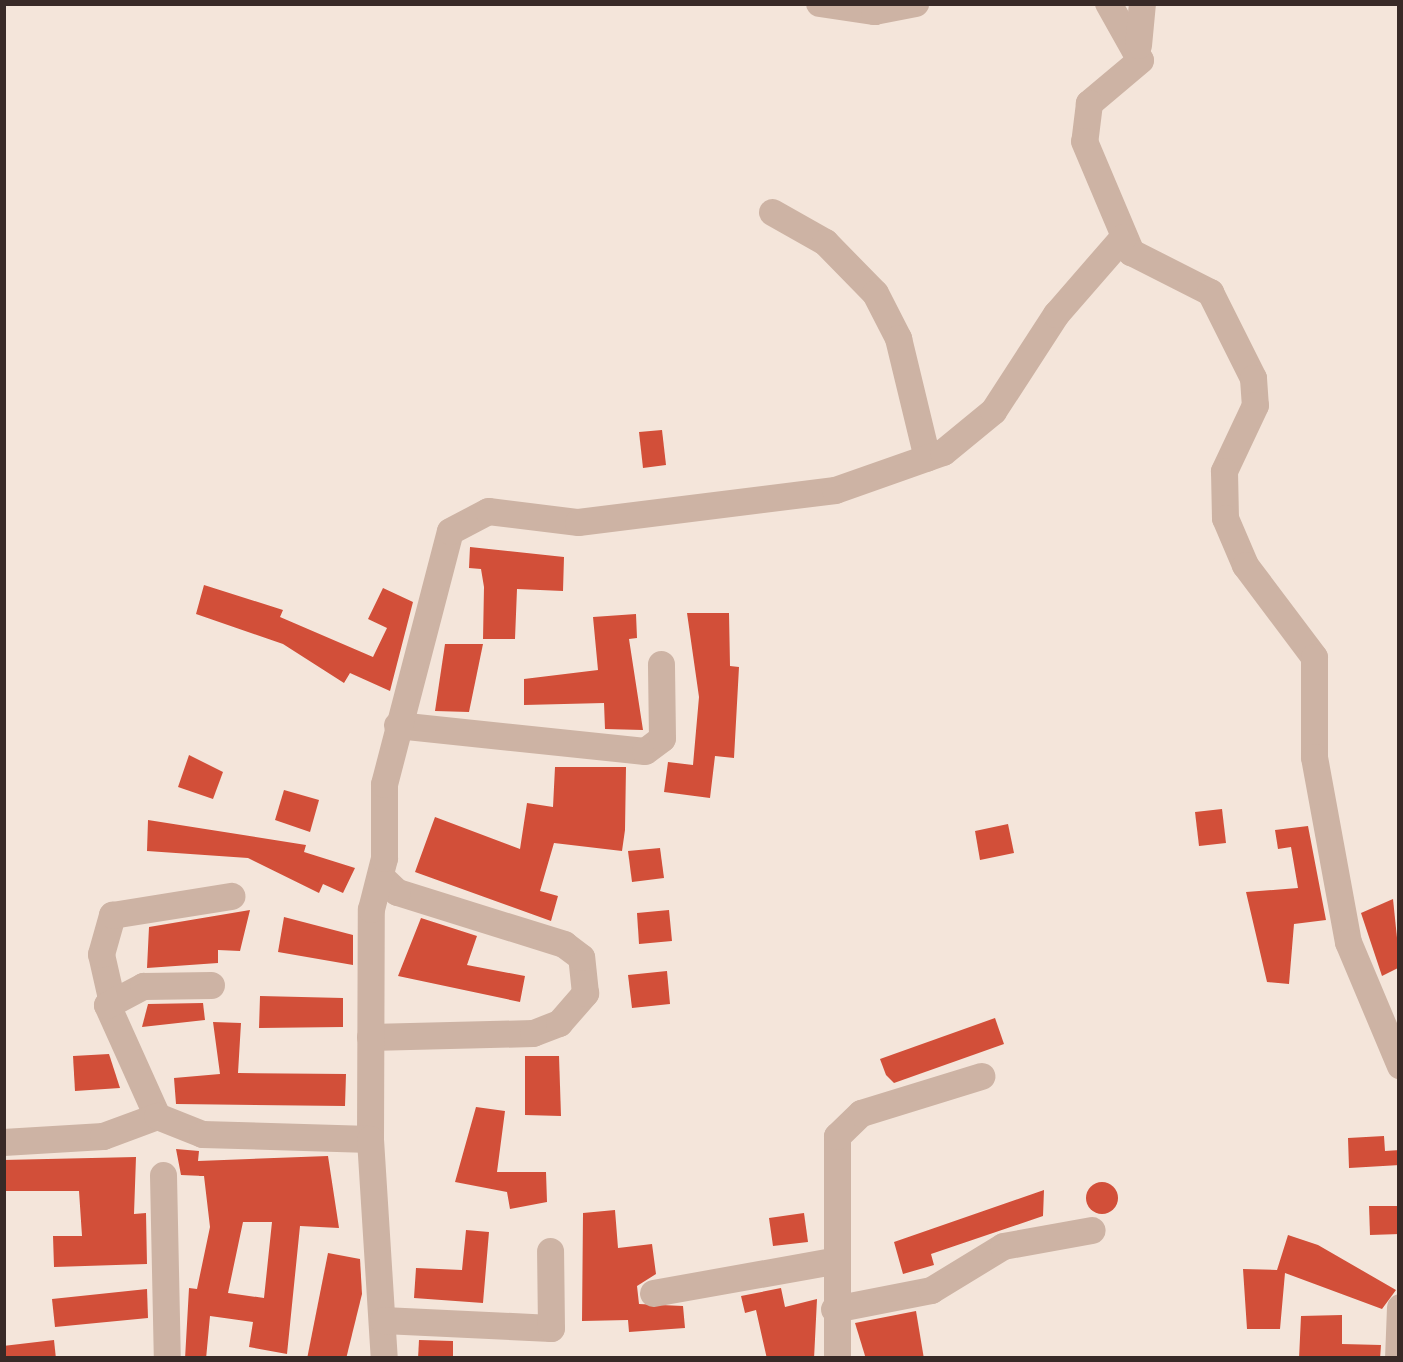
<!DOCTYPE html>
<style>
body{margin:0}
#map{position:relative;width:1403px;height:1362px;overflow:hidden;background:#f4e5da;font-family:"Fira Sans Condensed",sans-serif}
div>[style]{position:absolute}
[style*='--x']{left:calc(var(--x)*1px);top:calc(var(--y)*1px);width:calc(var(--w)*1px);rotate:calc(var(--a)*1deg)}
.building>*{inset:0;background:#d24f39}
.round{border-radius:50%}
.minor>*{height:27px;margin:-13.5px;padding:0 13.5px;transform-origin:13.5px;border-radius:13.5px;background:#cdb3a4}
span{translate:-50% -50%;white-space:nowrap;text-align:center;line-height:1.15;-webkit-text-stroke:12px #fbf0e6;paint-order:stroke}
.frame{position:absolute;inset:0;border:6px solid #382a27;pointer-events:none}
</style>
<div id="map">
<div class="building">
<div style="clip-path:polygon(662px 430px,666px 465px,643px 468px,639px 432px)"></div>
<div style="clip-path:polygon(470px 547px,564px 557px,563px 591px,517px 589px,515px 639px,483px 639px,484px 587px,481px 569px,469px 568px)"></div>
<div style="clip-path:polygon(204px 585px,283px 610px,280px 617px,373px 657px,387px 628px,368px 619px,383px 588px,413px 602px,390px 691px,350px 673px,344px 683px,283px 644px,196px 614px)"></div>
<div style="clip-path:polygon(687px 613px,729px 613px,730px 666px,739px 667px,734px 758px,715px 756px,710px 798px,664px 792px,668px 762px,693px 765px,699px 697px)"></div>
<div style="clip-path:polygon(636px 614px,637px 638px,629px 639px,643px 730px,605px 729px,604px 703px,524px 705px,524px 679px,598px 670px,593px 617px)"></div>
<div style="clip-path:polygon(445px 644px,483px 644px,469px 712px,435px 711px)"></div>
<div style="clip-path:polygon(189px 755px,223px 772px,213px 799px,178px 787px)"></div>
<div style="clip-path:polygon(555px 767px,626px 767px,625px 830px,622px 851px,554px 843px,540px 891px,558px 896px,551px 921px,415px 872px,435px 817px,520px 849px,527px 803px,553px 807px)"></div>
<div style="clip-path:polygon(284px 790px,319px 800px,310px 832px,275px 820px)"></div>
<div style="clip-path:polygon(1222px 809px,1226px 843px,1199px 846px,1195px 812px)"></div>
<div style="clip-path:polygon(148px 820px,306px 845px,304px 852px,355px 868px,343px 893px,323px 884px,319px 893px,248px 858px,147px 851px)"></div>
<div style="clip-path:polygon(1008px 824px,1014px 853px,980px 860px,975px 831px)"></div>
<div style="clip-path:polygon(1308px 826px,1326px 920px,1294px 924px,1289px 984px,1267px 982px,1246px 892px,1298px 888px,1291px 847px,1278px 849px,1275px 830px)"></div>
<div style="clip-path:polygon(660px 848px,664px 878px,632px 882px,628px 851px)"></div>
<div style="clip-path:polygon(1393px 899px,1400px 967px,1382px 976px,1361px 913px)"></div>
<div style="clip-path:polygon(250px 910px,240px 951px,218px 950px,218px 963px,147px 968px,149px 927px)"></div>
<div style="clip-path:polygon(669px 910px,672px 941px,639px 944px,637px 913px)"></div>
<div style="clip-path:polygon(284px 917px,353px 935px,353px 965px,278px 952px)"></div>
<div style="clip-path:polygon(421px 918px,477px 936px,467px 965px,525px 976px,520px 1002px,398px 976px)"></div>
<div style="clip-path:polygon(667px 971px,670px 1004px,632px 1008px,628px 975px)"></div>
<div style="clip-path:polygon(260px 996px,343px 998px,343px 1027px,259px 1028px)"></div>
<div style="clip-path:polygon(203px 1003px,205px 1020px,142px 1027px,148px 1004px)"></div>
<div style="clip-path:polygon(995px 1018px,1004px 1044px,894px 1083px,886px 1075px,880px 1059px)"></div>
<div style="clip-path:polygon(213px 1022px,241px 1023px,238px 1073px,346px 1074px,345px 1106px,176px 1104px,174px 1078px,220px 1074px)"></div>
<div style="clip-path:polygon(109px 1054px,120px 1088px,75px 1091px,73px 1056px)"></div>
<div style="clip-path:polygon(525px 1056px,559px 1056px,561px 1116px,525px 1115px)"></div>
<div style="clip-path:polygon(476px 1107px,505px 1111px,497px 1172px,546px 1172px,547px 1202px,510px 1209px,507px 1192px,455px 1182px)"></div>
<div style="clip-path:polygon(1384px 1136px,1385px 1151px,1400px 1150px,1400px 1165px,1349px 1168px,1348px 1138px)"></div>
<div style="clip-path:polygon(evenodd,176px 1149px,199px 1151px,198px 1161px,328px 1156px,339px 1228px,300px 1226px,287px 1354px,249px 1347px,253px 1322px,210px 1316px,206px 1359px,185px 1359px,189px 1288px,197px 1289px,210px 1227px,204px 1176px,181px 1175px,176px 1149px,243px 1222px,272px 1222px,264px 1298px,228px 1293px,243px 1222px)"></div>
<div style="clip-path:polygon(136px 1157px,134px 1214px,146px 1213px,147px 1264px,54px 1267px,53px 1236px,82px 1236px,79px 1191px,3px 1191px,3px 1160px)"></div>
<div class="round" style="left:1086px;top:1182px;width:32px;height:32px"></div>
<div style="clip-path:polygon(1044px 1190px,1043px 1216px,931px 1254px,934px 1265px,903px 1274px,894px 1242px)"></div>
<div style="clip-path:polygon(1369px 1206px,1400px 1206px,1400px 1234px,1370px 1235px)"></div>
<div style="clip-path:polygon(615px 1210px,618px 1248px,652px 1244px,656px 1274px,637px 1286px,639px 1304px,683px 1306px,685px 1328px,629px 1332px,628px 1320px,582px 1321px,583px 1213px)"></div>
<div style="clip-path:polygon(804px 1213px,808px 1242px,773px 1246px,769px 1218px)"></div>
<div style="clip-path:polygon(466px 1230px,489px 1232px,483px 1303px,414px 1298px,416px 1268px,462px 1270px)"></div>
<div style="clip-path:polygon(1288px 1235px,1318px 1245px,1396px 1290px,1382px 1309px,1285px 1273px,1280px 1329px,1247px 1329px,1243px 1269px,1277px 1270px)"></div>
<div style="clip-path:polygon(328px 1253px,360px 1259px,362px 1294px,346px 1359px,307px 1359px)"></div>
<div style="clip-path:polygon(781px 1288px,785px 1307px,817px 1299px,814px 1359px,767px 1359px,756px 1310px,745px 1313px,741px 1296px)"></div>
<div style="clip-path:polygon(147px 1289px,148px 1318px,55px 1327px,52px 1299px)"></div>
<div style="clip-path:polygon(916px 1311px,924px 1359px,866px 1359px,855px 1323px)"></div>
<div style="clip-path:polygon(1342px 1315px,1342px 1344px,1381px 1345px,1380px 1359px,1299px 1359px,1301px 1316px)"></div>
<div style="clip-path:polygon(54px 1340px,56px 1359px,3px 1359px,3px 1346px)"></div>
<div style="clip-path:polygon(419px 1340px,453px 1341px,453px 1359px,418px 1359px)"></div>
</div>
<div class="minor">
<div style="--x:819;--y:3;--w:56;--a:8.3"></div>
<div style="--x:874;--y:11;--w:42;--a:-11"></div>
<div style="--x:1108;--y:3;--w:65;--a:60.7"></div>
<div style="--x:1140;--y:60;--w:67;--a:139.9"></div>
<div style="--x:1089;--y:103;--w:38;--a:97"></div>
<div style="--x:1084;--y:141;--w:121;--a:67.1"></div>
<div style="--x:1131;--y:252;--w:89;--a:26.9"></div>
<div style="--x:1210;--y:292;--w:96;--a:63.4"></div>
<div style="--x:1253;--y:378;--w:27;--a:86"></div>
<div style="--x:1255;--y:405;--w:73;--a:115.2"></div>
<div style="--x:1224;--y:471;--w:47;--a:88.8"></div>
<div style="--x:1225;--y:518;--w:51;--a:66.9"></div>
<div style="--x:1245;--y:565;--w:115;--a:53.1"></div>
<div style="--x:1314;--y:657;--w:100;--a:90"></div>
<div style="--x:1314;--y:757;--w:188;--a:79.6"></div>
<div style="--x:1348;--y:942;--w:134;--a:67.2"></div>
<div style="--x:1138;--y:45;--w:42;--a:-84.6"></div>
<div style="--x:772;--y:212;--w:61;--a:29.5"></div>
<div style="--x:825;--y:242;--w:71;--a:45.6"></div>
<div style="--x:875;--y:293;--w:51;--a:62.9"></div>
<div style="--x:898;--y:338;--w:123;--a:76.4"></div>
<div style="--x:397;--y:725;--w:249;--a:6"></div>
<div style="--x:645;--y:751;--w:21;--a:-37"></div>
<div style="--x:662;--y:738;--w:74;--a:-90.8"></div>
<div style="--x:111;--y:998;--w:45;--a:-102.8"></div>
<div style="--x:101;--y:954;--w:41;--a:-74.2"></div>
<div style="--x:112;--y:915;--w:121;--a:-9.1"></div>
<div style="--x:370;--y:1037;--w:163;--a:-1.4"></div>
<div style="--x:533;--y:1033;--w:28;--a:-21"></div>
<div style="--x:559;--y:1023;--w:40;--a:-49"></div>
<div style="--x:585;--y:993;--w:36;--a:-96"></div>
<div style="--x:581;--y:957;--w:21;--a:-143"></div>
<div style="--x:564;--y:944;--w:175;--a:-162.7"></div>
<div style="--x:397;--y:892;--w:22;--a:-137"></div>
<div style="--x:157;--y:1116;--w:122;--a:-114.2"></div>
<div style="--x:107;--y:1005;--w:41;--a:-27.8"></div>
<div style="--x:143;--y:986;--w:68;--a:-0.8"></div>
<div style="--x:370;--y:1139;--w:230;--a:-89.8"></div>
<div style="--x:371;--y:909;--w:53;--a:-75.7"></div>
<div style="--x:384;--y:858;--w:74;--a:-90"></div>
<div style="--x:384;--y:784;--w:261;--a:-75.4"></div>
<div style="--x:450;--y:531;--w:43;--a:-27.8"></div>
<div style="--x:488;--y:511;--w:91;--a:7"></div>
<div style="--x:578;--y:522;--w:259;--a:-7.1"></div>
<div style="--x:835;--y:490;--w:114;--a:-19.4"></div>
<div style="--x:943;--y:452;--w:65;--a:-39.4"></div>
<div style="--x:993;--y:411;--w:116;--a:-57"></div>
<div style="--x:1056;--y:314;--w:102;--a:-49"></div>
<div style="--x:3;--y:1142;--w:100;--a:-3.4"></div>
<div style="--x:103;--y:1136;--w:58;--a:-20.3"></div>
<div style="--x:157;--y:1116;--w:48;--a:21.8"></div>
<div style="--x:202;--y:1134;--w:168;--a:1.7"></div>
<div style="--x:370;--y:1139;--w:220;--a:86.4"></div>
<div style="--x:163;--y:1175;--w:184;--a:88.8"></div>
<div style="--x:653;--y:1293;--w:183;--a:-10.1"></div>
<div style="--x:834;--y:1309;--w:99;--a:-11.1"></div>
<div style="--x:931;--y:1290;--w:84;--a:-31.4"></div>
<div style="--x:1003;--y:1246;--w:90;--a:-10.2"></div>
<div style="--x:383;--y:1320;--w:168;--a:2.7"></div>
<div style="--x:551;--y:1328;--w:77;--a:-90.7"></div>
<div style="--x:837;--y:1359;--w:223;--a:-90"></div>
<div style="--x:837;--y:1136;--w:33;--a:-44"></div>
<div style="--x:861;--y:1113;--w:126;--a:-17.1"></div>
<div style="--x:1398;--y:1359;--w:52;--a:-87.8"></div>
</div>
<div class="frame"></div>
</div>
